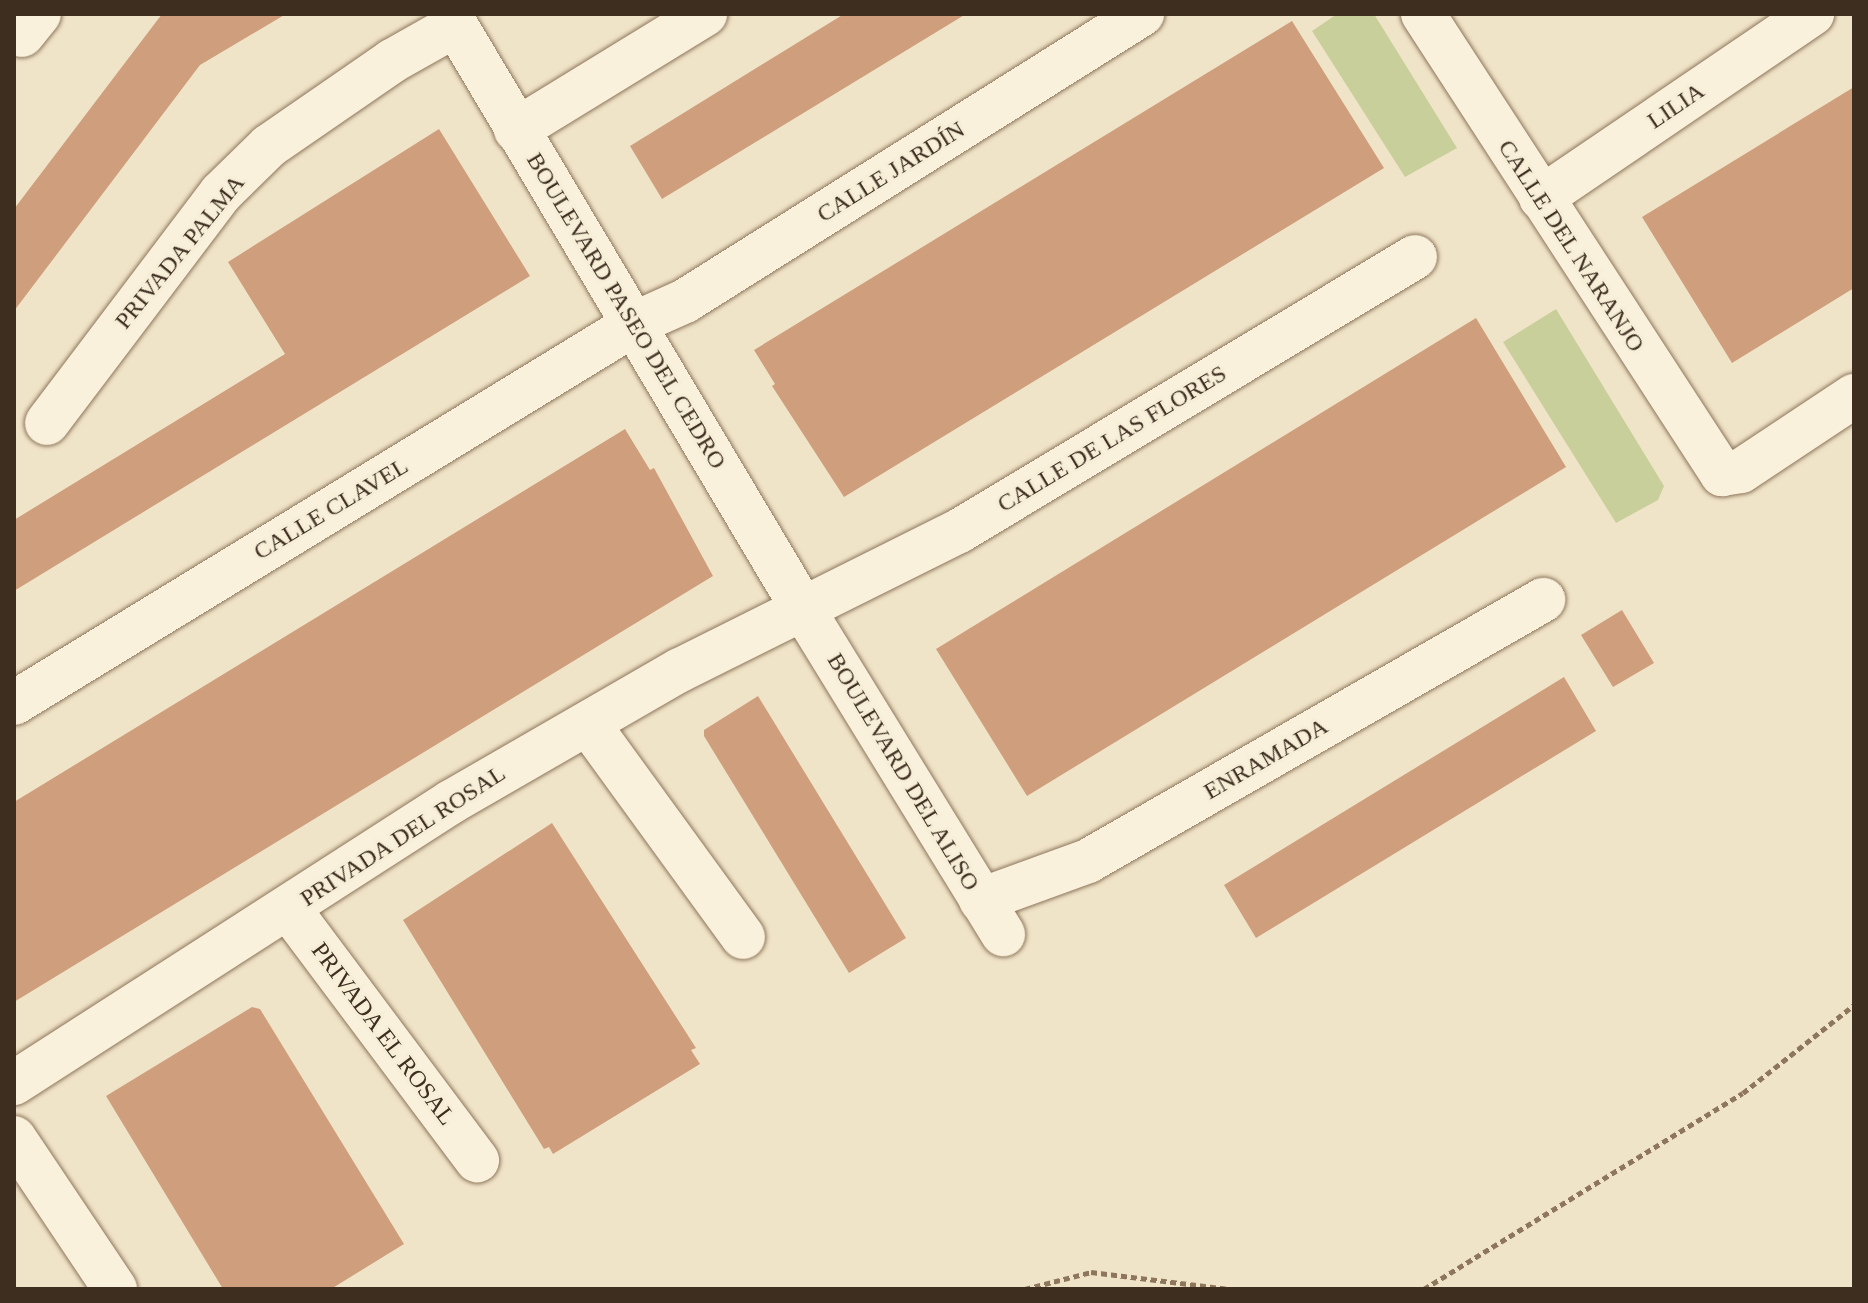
<!DOCTYPE html>
<meta charset="utf-8">
<style>
body{margin:0}
#map{position:relative;width:1868px;height:1303px;overflow:hidden;background:#f0e4c8;font-family:"Times New Roman",serif}
div>[style]{position:absolute}
[style*='--x']{left:calc(var(--x)*1px);top:calc(var(--y)*1px);width:calc(var(--w)*1px);rotate:calc(var(--a)*1deg)}
.green>*{inset:0;background:#c9cf9b}
.building>*{inset:0;background:#cf9f7d}
.path>*{height:5px;margin-top:-2.5px;transform-origin:0;background:repeating-linear-gradient(90deg,#8d765c 0 6px,transparent 0 10px)}
.roads{filter:drop-shadow(0 0 2px #8d765c) drop-shadow(0 0 2px #8d765c)}
.minor>*{height:44px;margin:-22px;padding:0 22px;transform-origin:22px;border-radius:22px;background:#faf1dc}
.tertiary>*{height:44px;margin:-22px;padding:0 22px;transform-origin:22px;border-radius:22px;background:#faf1dc}
span{translate:-50% -50%;white-space:nowrap;text-align:center;line-height:1.15;-webkit-text-stroke:6px #f7eed8;paint-order:stroke}
.street-label{font-size:24px;color:#3d2e20}
.frame{position:absolute;inset:0;border:16px solid #3d2e20;pointer-events:none}
</style>
<div id="map">
<div class="green">
<div style="clip-path:polygon(1337px 14px,1374px 14px,1457px 148px,1405px 177px,1312px 31px)"></div>
<div style="clip-path:polygon(1556px 309px,1664px 486px,1658px 500px,1616px 523px,1503px 342px)"></div>
</div>
<div class="building">
<div style="clip-path:polygon(162px 14px,286px 14px,200px 65px,14px 311px,14px 209px)"></div>
<div style="clip-path:polygon(844px 14px,966px 14px,662px 199px,630px 146px)"></div>
<div style="clip-path:polygon(1292px 21px,1384px 168px,844px 497px,772px 386px,775px 384px,754px 350px)"></div>
<div style="clip-path:polygon(1854px 87px,1854px 288px,1732px 363px,1642px 217px)"></div>
<div style="clip-path:polygon(439px 129px,530px 276px,14px 591px,14px 520px,285px 354px,228px 262px)"></div>
<div style="clip-path:polygon(1476px 318px,1566px 467px,1027px 796px,936px 649px)"></div>
<div style="clip-path:polygon(625px 429px,650px 470px,654px 468px,713px 576px,14px 1002px,14px 802px)"></div>
<div style="clip-path:polygon(1622px 610px,1654px 663px,1613px 687px,1581px 635px)"></div>
<div style="clip-path:polygon(1564px 677px,1596px 731px,1256px 938px,1224px 885px)"></div>
<div style="clip-path:polygon(758px 696px,906px 938px,849px 973px,704px 736px,704px 730px)"></div>
<div style="clip-path:polygon(552px 823px,696px 1048px,691px 1050px,700px 1064px,553px 1154px,549px 1147px,544px 1149px,403px 920px)"></div>
<div style="clip-path:polygon(252px 1007px,260px 1009px,404px 1244px,331px 1289px,223px 1289px,106px 1096px)"></div>
</div>
<div class="path">
<div style="--x:1025;--y:1289;--w:68;--a:-14.4"></div>
<div style="--x:1091;--y:1272;--w:139;--a:7"></div>
<div style="--x:1424;--y:1289;--w:374;--a:-31.6"></div>
<div style="--x:1743;--y:1093;--w:142;--a:-38.4"></div>
</div>
<div class="roads">
<div class="minor">
<div style="--x:1423;--y:14;--w:549;--a:56.98"></div>
<div style="--x:1722;--y:474;--w:19;--a:-9"></div>
<div style="--x:1741;--y:471;--w:136;--a:-33.6"></div>
<div style="--x:516;--y:130;--w:222;--a:-31.5"></div>
<div style="--x:1541;--y:198;--w:328;--a:-34.2"></div>
<div style="--x:47;--y:423;--w:288;--a:-52.9"></div>
<div style="--x:221;--y:193;--w:67;--a:-44.4"></div>
<div style="--x:269;--y:146;--w:150;--a:-34.6"></div>
<div style="--x:392;--y:61;--w:73;--a:-29.4"></div>
<div style="--x:803;--y:609;--w:382;--a:58.4"></div>
<div style="--x:14;--y:703;--w:729;--a:-31.42"></div>
<div style="--x:636;--y:323;--w:54;--a:-24.2"></div>
<div style="--x:685;--y:301;--w:540;--a:-32.13"></div>
<div style="--x:589;--y:725;--w:262;--a:54"></div>
<div style="--x:981;--y:900;--w:114;--a:-20"></div>
<div style="--x:1088;--y:861;--w:525;--a:-29.84"></div>
<div style="--x:289;--y:909;--w:314;--a:53.2"></div>
<div style="--x:14;--y:1083;--w:520;--a:-32.74"></div>
<div style="--x:451;--y:802;--w:264;--a:-30"></div>
<div style="--x:680;--y:670;--w:312;--a:-26.5"></div>
<div style="--x:959;--y:531;--w:532;--a:-31"></div>
<div style="--x:14;--y:1138;--w:182;--a:56.2"></div>
</div>
<div class="tertiary">
<div style="--x:449;--y:14;--w:692;--a:59.25"></div>
<div style="--x:22;--y:35;--w:27;--a:-51"></div>
</div>
</div>
<div class="street-label">
<span style="left:1676px;top:106px;rotate:-34deg">LILIA</span>
<span style="left:891px;top:172px;rotate:-32deg">CALLE JARDÍN</span>
<span style="left:1571px;top:246px;rotate:57deg">CALLE DEL NARANJO</span>
<span style="left:180px;top:252px;rotate:-51deg">PRIVADA PALMA</span>
<span style="left:626px;top:311px;rotate:59deg">BOULEVARD PASEO DEL CEDRO</span>
<span style="left:1112px;top:439px;rotate:-31deg">CALLE DE LAS FLORES</span>
<span style="left:331px;top:509px;rotate:-31deg">CALLE CLAVEL</span>
<span style="left:1266px;top:759px;rotate:-30deg">ENRAMADA</span>
<span style="left:903px;top:772px;rotate:59deg">BOULEVARD DEL ALISO</span>
<span style="left:403px;top:836px;rotate:-33deg">PRIVADA DEL ROSAL</span>
<span style="left:383px;top:1034px;rotate:53deg">PRIVADA EL ROSAL</span>
</div>
<div class="frame"></div>
</div>
